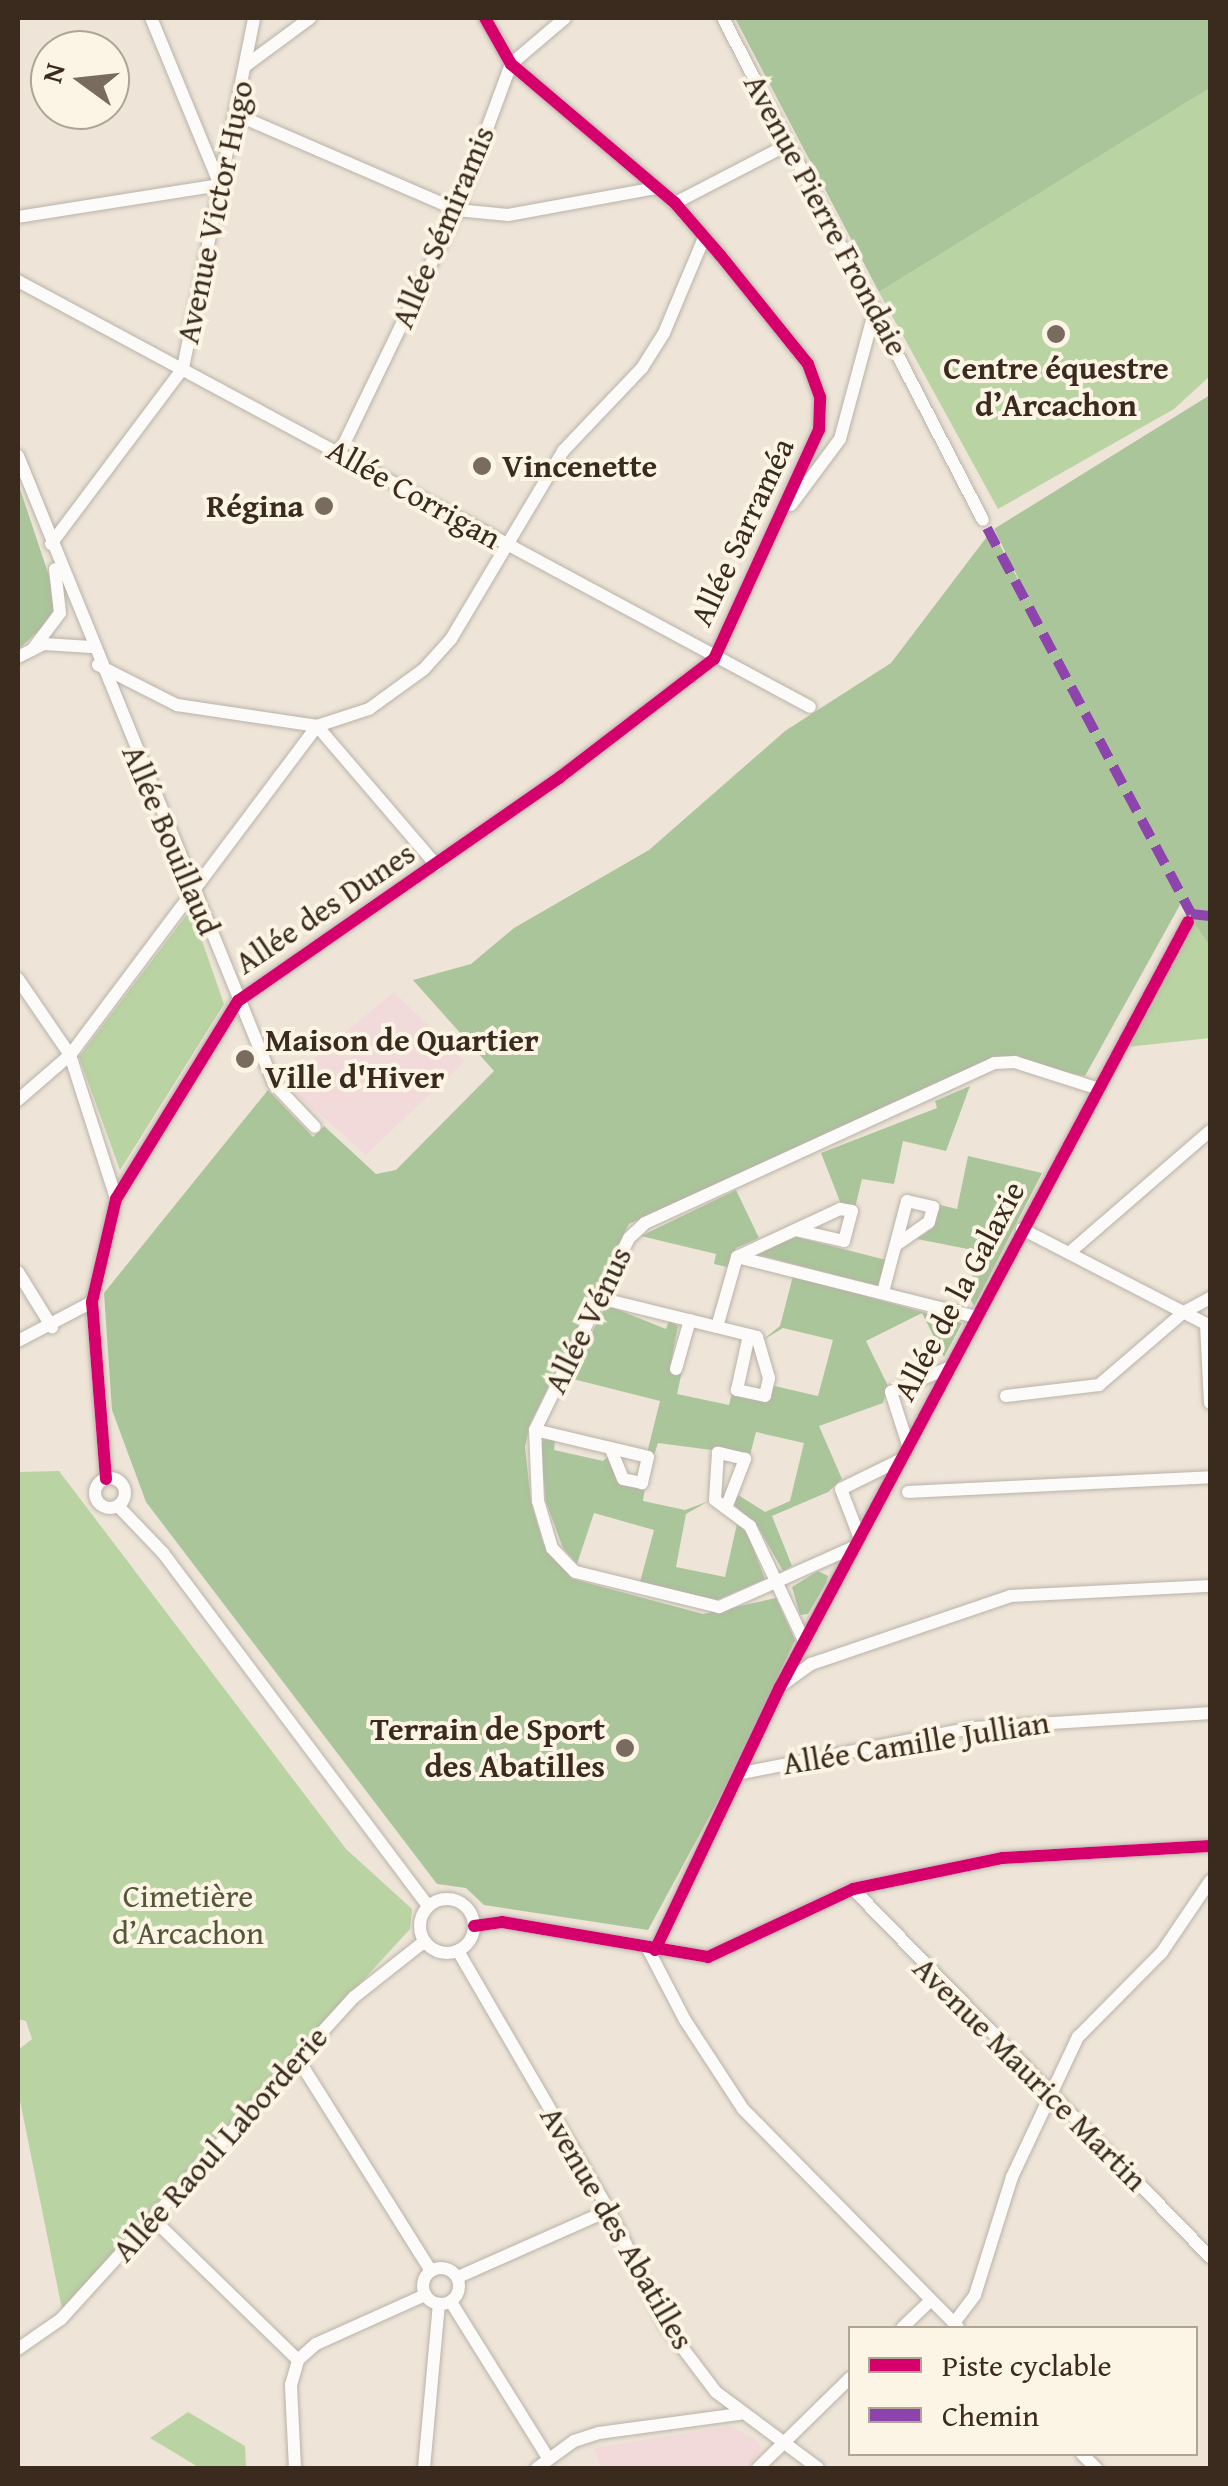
<!DOCTYPE html>
<meta charset="utf-8">
<style>
body{margin:0}
#map{position:relative;width:1228px;height:2486px;overflow:hidden;background:#eee5d8;font-family:"Gentium Book Plus",serif}
div>[style]{position:absolute}
[style*='--x']{left:calc(var(--x)*1px);top:calc(var(--y)*1px);width:calc(var(--w)*1px);rotate:calc(var(--a)*1deg)}
.built>*{inset:0;background:#f2d9da}
.green>*{inset:0;background:#bad3a3}
.forest>*{inset:0;background:#aac59a}
.roads{filter:drop-shadow(0 0 2px #b9b2a9) drop-shadow(0 0 2px #b9b2a9)}
.minor>*{height:12px;margin:-6px;padding:0 6px;transform-origin:6px;border-radius:6px;background:#fcfbf9}
.minor>.ring{margin:-6px;padding:0;box-sizing:content-box;background:none;border:12px solid #fcfbf9;border-radius:50%}
.quiet>*{height:10px;margin-top:-5px;transform-origin:0;background:repeating-linear-gradient(90deg,#8e44ad 0 20px,transparent 0 30px)}
.cycleway>*{height:12px;margin:-6px;padding:0 6px;transform-origin:6px;border-radius:6px;background:#d6006c}
.dots>*{width:28px;height:28px;translate:-50% -50%;box-sizing:border-box;border:5px solid #fcf5e5;border-radius:50%}
span{translate:-50% -50%;white-space:nowrap;text-align:center;line-height:1.15;-webkit-text-stroke:8px #fcf5e5;paint-order:stroke}
.street-label{font-size:32px;color:#3b2a1e}
.poi-label{font-size:32px;color:#3b2a1e;font-weight:700}
.left{translate:0 -50%;text-align:left}
.right{translate:-100% -50%;text-align:right}
.park-label{font-size:32px;color:#545839}
.frame{position:absolute;inset:0;border:20px solid #3b2a1e;pointer-events:none}
.legend{position:absolute;left:848px;top:2326px;width:350px;height:130px;box-sizing:border-box;background:#fcf5e5;border:2px solid #afa495;margin:0;padding:12px 18px;list-style:none;font-size:30px;color:#3b2a1e}
.legend li{display:flex;align-items:center;gap:20px;height:50px}
.legend b{width:50px;border:2px solid #afa495}
.north{position:absolute;left:30px;top:30px;width:100px;height:100px;box-sizing:border-box;background:#fcf5e5;border:2px solid #afa495;border-radius:50%;rotate:285deg;font-size:28px;font-weight:700;line-height:40px;text-align:center;color:#3b2a1e}
.north::after{content:'';display:block;margin:auto;width:35px;height:45px;background:#7a6b5f;clip-path:polygon(50% 0,100% 100%,50% 72%,0 100%)}
</style>
<div id="map">
<div class="built">
<div style="clip-path:polygon(394px 992px,465px 1061px,366px 1155px,284px 1083px)"></div>
<div style="clip-path:polygon(731px 2426px,758px 2441px,761px 2449px,747px 2468px,601px 2468px,594px 2448px)"></div>
</div>
<div class="green">
<div style="clip-path:polygon(1210px 88px,1210px 376px,1174px 409px,998px 509px,879px 292px)"></div>
<div style="clip-path:polygon(191px 909px,224px 1004px,120px 1170px,79px 1057px)"></div>
<div style="clip-path:polygon(1194px 918px,1210px 927px,1210px 1038px,1127px 1047px)"></div>
<div style="clip-path:polygon(59px 1471px,346px 1849px,412px 1909px,410px 1929px,62px 2309px,18px 2091px,18px 2050px,32px 2039px,26px 2021px,18px 2019px,18px 1472px)"></div>
<div style="clip-path:polygon(188px 2412px,245px 2446px,246px 2468px,200px 2468px,150px 2438px)"></div>
</div>
<div class="forest">
<div style="clip-path:polygon(735px 18px,1210px 18px,1210px 88px,879px 292px)"></div>
<div style="clip-path:polygon(1210px 395px,1210px 946px,1181px 903px,1085px 1076px,994px 1058px,629px 1224px,530px 1424px,525px 1447px,531px 1502px,543px 1543px,573px 1579px,703px 1614px,776px 1598px,795px 1640px,741px 1758px,648px 1930px,484px 1905px,466px 1888px,437px 1884px,146px 1502px,112px 1410px,104px 1293px,268px 1090px,313px 1137px,324px 1126px,376px 1174px,396px 1170px,494px 1071px,413px 980px,471px 964px,514px 928px,649px 850px,785px 731px,891px 663px,992px 530px,1032px 606px,994px 529px)"></div>
<div style="clip-path:polygon(18px 483px,56px 597px,51px 619px,18px 650px)"></div>
<div style="clip-path:polygon(970px 1086px,946px 1151px,903px 1141px,894px 1184px,862px 1179px,855px 1208px,841px 1204px,821px 1153px,937px 1108px,935px 1101px)"></div>
<div style="clip-path:polygon(968px 1156px,1042px 1173px,974px 1306px,968px 1295px,978px 1251px,917px 1239px,933px 1228px,940px 1205px,957px 1209px)"></div>
<div style="clip-path:polygon(736px 1190px,759px 1238px,736px 1248px,727px 1267px,714px 1264px,716px 1254px,641px 1236px)"></div>
<div style="clip-path:polygon(796px 1237px,886px 1260px,878px 1286px,755px 1254px)"></div>
<div style="clip-path:polygon(793px 1276px,962px 1323px,944px 1357px,922px 1313px,866px 1341px,888px 1386px,883px 1403px,819px 1426px,842px 1479px,828px 1492px,772px 1516px,792px 1566px,783px 1571px,758px 1527px,731px 1502px,735px 1493px,765px 1512px,790px 1501px,804px 1443px,756px 1432px,750px 1455px,658px 1443px,654px 1455px,647px 1453px,660px 1401px,569px 1378px,606px 1305px,666px 1329px,669px 1321px,678px 1326px,670px 1368px,682px 1371px,677px 1394px,729px 1405px,732px 1393px,766px 1400px,770px 1385px,818px 1396px,833px 1340px,783px 1328px,760px 1342px,780px 1326px)"></div>
<div style="clip-path:polygon(546px 1439px,555px 1441px,554px 1450px,603px 1461px,610px 1455px,619px 1483px,645px 1487px,643px 1501px,685px 1510px,709px 1501px,686px 1514px,676px 1567px,725px 1577px,737px 1524px,747px 1532px,765px 1579px,717px 1600px,640px 1582px,654px 1530px,594px 1513px,577px 1564px,563px 1548px,546px 1502px,540px 1443px)"></div>
<div style="clip-path:polygon(818px 1571px,828px 1576px,826px 1583px,808px 1614px,800px 1615px,792px 1587px)"></div>
</div>
<div class="roads">
<div class="minor">
<div style="--x:723;--y:18;--w:565;--a:62.62"></div>
<div style="--x:245;--y:66;--w:81;--a:-36.4"></div>
<div style="--x:235;--y:114;--w:242;--a:23.4"></div>
<div style="--x:457;--y:210;--w:51;--a:5.6"></div>
<div style="--x:508;--y:215;--w:150;--a:-10.3"></div>
<div style="--x:675;--y:203;--w:126;--a:-27.4"></div>
<div style="--x:18;--y:217;--w:205;--a:-9"></div>
<div style="--x:220;--y:185;--w:181;--a:-112.4"></div>
<div style="--x:18;--y:281;--w:899;--a:28.27"></div>
<div style="--x:340;--y:452;--w:269;--a:-64.2"></div>
<div style="--x:457;--y:210;--w:156;--a:-69.7"></div>
<div style="--x:511;--y:64;--w:71;--a:-40.4"></div>
<div style="--x:18;--y:456;--w:678;--a:67.82"></div>
<div style="--x:274;--y:1084;--w:59;--a:46.4"></div>
<div style="--x:791;--y:505;--w:82;--a:-53.4"></div>
<div style="--x:840;--y:439;--w:135;--a:-74.9"></div>
<div style="--x:51;--y:544;--w:220;--a:-53.1"></div>
<div style="--x:183;--y:368;--w:357;--a:-78.5"></div>
<div style="--x:32;--y:650;--w:46;--a:-52.9"></div>
<div style="--x:60;--y:613;--w:44;--a:-96.5"></div>
<div style="--x:18;--y:657;--w:29;--a:-27"></div>
<div style="--x:44;--y:644;--w:47;--a:3.7"></div>
<div style="--x:98;--y:665;--w:89;--a:26.9"></div>
<div style="--x:177;--y:705;--w:142;--a:8.5"></div>
<div style="--x:317;--y:726;--w:55;--a:-18.1"></div>
<div style="--x:369;--y:709;--w:68;--a:-36"></div>
<div style="--x:424;--y:669;--w:40;--a:-48"></div>
<div style="--x:451;--y:639;--w:219;--a:-59.2"></div>
<div style="--x:563;--y:451;--w:115;--a:-46.4"></div>
<div style="--x:642;--y:368;--w:41;--a:-57.8"></div>
<div style="--x:664;--y:333;--w:103;--a:-67.2"></div>
<div style="--x:317;--y:726;--w:183;--a:49.4"></div>
<div style="--x:18;--y:979;--w:92;--a:55.6"></div>
<div style="--x:70;--y:1055;--w:150;--a:72.2"></div>
<div style="--x:18;--y:1100;--w:69;--a:-40.9"></div>
<div style="--x:70;--y:1055;--w:411;--a:-53.1"></div>
<div style="--x:1022;--y:1229;--w:207;--a:27.3"></div>
<div style="--x:1206;--y:1324;--w:79;--a:87.1"></div>
<div style="--x:1069;--y:1253;--w:186;--a:-40.9"></div>
<div style="--x:737;--y:1257;--w:114;--a:-25"></div>
<div style="--x:840;--y:1209;--w:12;--a:9"></div>
<div style="--x:852;--y:1211;--w:31;--a:105"></div>
<div style="--x:844;--y:1241;--w:49;--a:-167.1"></div>
<div style="--x:18;--y:1272;--w:65;--a:58.3"></div>
<div style="--x:883;--y:1292;--w:94;--a:-75.2"></div>
<div style="--x:907;--y:1201;--w:27;--a:13"></div>
<div style="--x:933;--y:1207;--w:16;--a:105"></div>
<div style="--x:929;--y:1222;--w:40;--a:145.1"></div>
<div style="--x:599;--y:1298;--w:122;--a:13.8"></div>
<div style="--x:717;--y:1327;--w:73;--a:-74.1"></div>
<div style="--x:737;--y:1257;--w:246;--a:14.1"></div>
<div style="--x:717;--y:1327;--w:41;--a:14"></div>
<div style="--x:757;--y:1337;--w:43;--a:73.7"></div>
<div style="--x:769;--y:1378;--w:18;--a:103"></div>
<div style="--x:765;--y:1396;--w:29;--a:-168"></div>
<div style="--x:737;--y:1390;--w:56;--a:-77.7"></div>
<div style="--x:18;--y:1341;--w:84;--a:-27.8"></div>
<div style="--x:676;--y:1369;--w:51;--a:-74.1"></div>
<div style="--x:1006;--y:1396;--w:94;--a:-6.7"></div>
<div style="--x:1099;--y:1385;--w:112;--a:-40.7"></div>
<div style="--x:1184;--y:1312;--w:30;--a:-28"></div>
<div style="--x:535;--y:1430;--w:116;--a:13.4"></div>
<div style="--x:648;--y:1457;--w:27;--a:103"></div>
<div style="--x:642;--y:1483;--w:19;--a:-168"></div>
<div style="--x:623;--y:1479;--w:32;--a:-112"></div>
<div style="--x:908;--y:1445;--w:56;--a:-107.8"></div>
<div style="--x:891;--y:1392;--w:62;--a:-22.8"></div>
<div class="ring" style="left:95px;top:1478px;width:18px;height:18px"></div>
<div style="--x:106;--y:1479;--w:178;--a:-94.5"></div>
<div style="--x:92;--y:1302;--w:106;--a:-76.9"></div>
<div style="--x:116;--y:1199;--w:233;--a:-58.4"></div>
<div style="--x:238;--y:1001;--w:392;--a:-34.8"></div>
<div style="--x:560;--y:777;--w:194;--a:-37.5"></div>
<div style="--x:714;--y:659;--w:252;--a:-65.4"></div>
<div style="--x:819;--y:430;--w:33;--a:-88"></div>
<div style="--x:820;--y:397;--w:35;--a:-110"></div>
<div style="--x:808;--y:364;--w:140;--a:-128.9"></div>
<div style="--x:720;--y:255;--w:69;--a:-130.9"></div>
<div style="--x:675;--y:203;--w:215;--a:-139.7"></div>
<div style="--x:511;--y:64;--w:53;--a:-119.5"></div>
<div style="--x:908;--y:1492;--w:302;--a:-2.8"></div>
<div style="--x:118;--y:1506;--w:65;--a:46.2"></div>
<div style="--x:163;--y:1553;--w:441;--a:53.1"></div>
<div style="--x:726;--y:1508;--w:53;--a:-68.8"></div>
<div style="--x:745;--y:1459;--w:28;--a:-167"></div>
<div style="--x:718;--y:1453;--w:47;--a:93.7"></div>
<div style="--x:715;--y:1500;--w:44;--a:36.6"></div>
<div style="--x:750;--y:1526;--w:127;--a:64.8"></div>
<div style="--x:859;--y:1536;--w:50;--a:-111"></div>
<div style="--x:841;--y:1489;--w:66;--a:-26.2"></div>
<div style="--x:854;--y:1547;--w:148;--a:156"></div>
<div style="--x:719;--y:1607;--w:148;--a:-166.3"></div>
<div style="--x:575;--y:1572;--w:33;--a:-134"></div>
<div style="--x:552;--y:1548;--w:49;--a:-106.6"></div>
<div style="--x:538;--y:1501;--w:71;--a:-92.4"></div>
<div style="--x:535;--y:1430;--w:214;--a:-63.9"></div>
<div style="--x:629;--y:1238;--w:22;--a:-43"></div>
<div style="--x:645;--y:1223;--w:384;--a:-24.6"></div>
<div style="--x:994;--y:1063;--w:21;--a:-3"></div>
<div style="--x:1015;--y:1062;--w:88;--a:17.8"></div>
<div style="--x:782;--y:1685;--w:36;--a:-36"></div>
<div style="--x:811;--y:1664;--w:211;--a:-18.8"></div>
<div style="--x:1011;--y:1596;--w:199;--a:-2.9"></div>
<div style="--x:742;--y:1773;--w:234;--a:-11.1"></div>
<div style="--x:972;--y:1728;--w:238;--a:-3.6"></div>
<div style="--x:853;--y:1889;--w:513;--a:45.87"></div>
<div class="ring" style="left:420px;top:1899px;width:42px;height:42px"></div>
<div style="--x:474;--y:1926;--w:28;--a:-8"></div>
<div style="--x:502;--y:1922;--w:209;--a:9.6"></div>
<div style="--x:708;--y:1957;--w:160;--a:-25.1"></div>
<div style="--x:853;--y:1889;--w:153;--a:-11.7"></div>
<div style="--x:1003;--y:1858;--w:207;--a:-3.3"></div>
<div style="--x:648;--y:1949;--w:80;--a:62.5"></div>
<div style="--x:685;--y:2020;--w:106;--a:56.9"></div>
<div style="--x:743;--y:2109;--w:306;--a:45.4"></div>
<div style="--x:655;--y:1950;--w:291;--a:-64.6"></div>
<div style="--x:780;--y:1687;--w:867;--a:-61.93"></div>
<div style="--x:458;--y:1951;--w:300;--a:59.8"></div>
<div style="--x:609;--y:2210;--w:129;--a:63.8"></div>
<div style="--x:666;--y:2326;--w:83;--a:52.9"></div>
<div style="--x:716;--y:2392;--w:127;--a:36.7"></div>
<div style="--x:298;--y:2059;--w:250;--a:57.9"></div>
<div style="--x:153;--y:2219;--w:202;--a:44.2"></div>
<div class="ring" style="left:423px;top:2268px;width:24px;height:24px"></div>
<div style="--x:458;--y:2277;--w:165;--a:-23.9"></div>
<div style="--x:451;--y:2302;--w:181;--a:58.1"></div>
<div style="--x:954;--y:2323;--w:35;--a:-53"></div>
<div style="--x:975;--y:2295;--w:124;--a:-72.6"></div>
<div style="--x:1012;--y:2177;--w:155;--a:-64.8"></div>
<div style="--x:1078;--y:2037;--w:120;--a:-45.3"></div>
<div style="--x:1162;--y:1952;--w:86;--a:-55.9"></div>
<div style="--x:902;--y:2328;--w:40;--a:-44"></div>
<div style="--x:18;--y:2349;--w:52;--a:-34.9"></div>
<div style="--x:61;--y:2319;--w:435;--a:-47.7"></div>
<div style="--x:354;--y:1997;--w:90;--a:-38.3"></div>
<div style="--x:1082;--y:2454;--w:20;--a:45"></div>
<div style="--x:295;--y:2468;--w:83;--a:-92.8"></div>
<div style="--x:291;--y:2385;--w:26;--a:-74"></div>
<div style="--x:298;--y:2360;--w:24;--a:-42"></div>
<div style="--x:316;--y:2344;--w:120;--a:-24.2"></div>
<div style="--x:424;--y:2468;--w:165;--a:-84.8"></div>
<div style="--x:537;--y:2468;--w:46;--a:-36.1"></div>
<div style="--x:574;--y:2441;--w:26;--a:-18"></div>
<div style="--x:599;--y:2433;--w:142;--a:-7.7"></div>
<div style="--x:758;--y:2468;--w:129;--a:-44.4"></div>
</div>
</div>
<div class="quiet">
<div style="--x:987;--y:528;--w:437;--a:62.1"></div>
<div style="--x:1191;--y:914;--w:19;--a:6"></div>
</div>
<div class="cycleway">
<div style="--x:106;--y:1479;--w:178;--a:-94.5"></div>
<div style="--x:92;--y:1302;--w:106;--a:-76.9"></div>
<div style="--x:116;--y:1199;--w:233;--a:-58.4"></div>
<div style="--x:238;--y:1001;--w:392;--a:-34.8"></div>
<div style="--x:560;--y:777;--w:194;--a:-37.5"></div>
<div style="--x:714;--y:659;--w:252;--a:-65.4"></div>
<div style="--x:819;--y:430;--w:33;--a:-88"></div>
<div style="--x:820;--y:397;--w:35;--a:-110"></div>
<div style="--x:808;--y:364;--w:140;--a:-128.9"></div>
<div style="--x:720;--y:255;--w:69;--a:-130.9"></div>
<div style="--x:675;--y:203;--w:215;--a:-139.7"></div>
<div style="--x:511;--y:64;--w:53;--a:-119.5"></div>
<div style="--x:474;--y:1926;--w:28;--a:-8"></div>
<div style="--x:502;--y:1922;--w:209;--a:9.6"></div>
<div style="--x:708;--y:1957;--w:160;--a:-25.1"></div>
<div style="--x:853;--y:1889;--w:153;--a:-11.7"></div>
<div style="--x:1003;--y:1858;--w:207;--a:-3.3"></div>
<div style="--x:655;--y:1950;--w:291;--a:-64.6"></div>
<div style="--x:780;--y:1687;--w:867;--a:-61.93"></div>
</div>
<div class="dots">
<div style="left:1056px;top:334px;background:#7a6b5f"></div>
<div style="left:482px;top:466px;background:#7a6b5f"></div>
<div style="left:324px;top:506px;background:#7a6b5f"></div>
<div style="left:245px;top:1059px;background:#7a6b5f"></div>
<div style="left:625px;top:1748px;background:#7a6b5f"></div>
</div>
<div class="street-label">
<span style="left:215px;top:212px;rotate:-78deg">Avenue Victor Hugo</span>
<span style="left:826px;top:215px;rotate:62deg">Avenue Pierre Frondaie</span>
<span style="left:443px;top:227px;rotate:-67deg">Allée Sémiramis</span>
<span style="left:414px;top:494px;rotate:29deg">Allée Corrigan</span>
<span style="left:742px;top:532px;rotate:-65deg">Allée Sarraméa</span>
<span style="left:171px;top:840px;rotate:67deg">Allée Bouillaud</span>
<span style="left:325px;top:908px;rotate:-34deg">Allée des Dunes</span>
<span style="left:959px;top:1291px;rotate:-62deg">Allée de la Galaxie</span>
<span style="left:588px;top:1320px;rotate:-64deg">Allée Vénus</span>
<span style="left:916px;top:1743px;rotate:-9deg">Allée Camille Jullian</span>
<span style="left:1030px;top:2074px;rotate:45deg">Avenue Maurice Martin</span>
<span style="left:220px;top:2144px;rotate:-48deg">Allée Raoul Laborderie</span>
<span style="left:617px;top:2228px;rotate:60deg">Avenue des Abatilles</span>
</div>
<div class="poi-label">
<span style="left:1056px;top:387px">Centre équestre<br>d’Arcachon</span>
<span class="left" style="left:502px;top:466px">Vincenette</span>
<span class="right" style="left:304px;top:506px">Régina</span>
<span class="left" style="left:265px;top:1059px">Maison de Quartier<br>Ville d'Hiver</span>
<span class="right" style="left:605px;top:1748px">Terrain de Sport<br>des Abatilles</span>
</div>
<div class="park-label">
<span style="left:188px;top:1915px">Cimetière<br>d’Arcachon</span>
</div>
<div class="frame"></div>
<ul class="legend">
<li><b style="height:12px;background:#d6006c"></b>Piste cyclable</li>
<li><b style="height:12px;background:#8e44ad"></b>Chemin</li>
</ul>
<div class="north">N</div>
</div>
